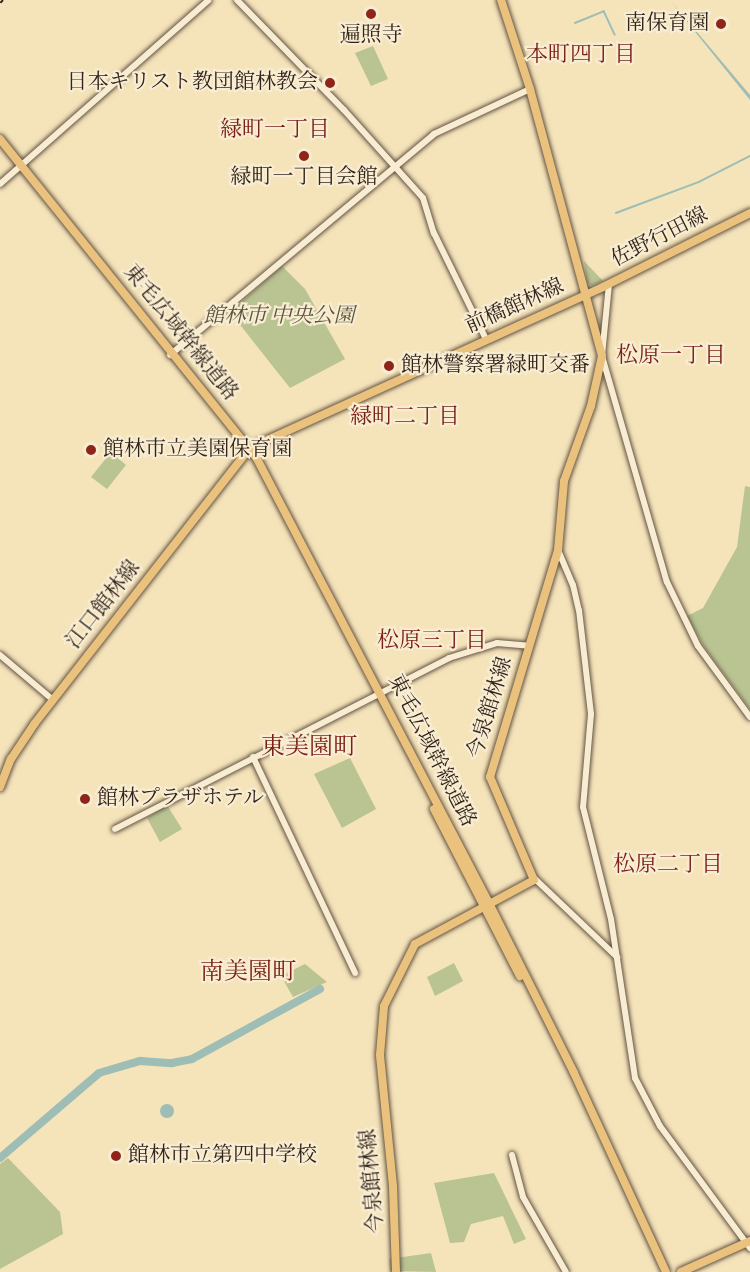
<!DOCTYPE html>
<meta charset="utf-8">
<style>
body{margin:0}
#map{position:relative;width:750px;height:1272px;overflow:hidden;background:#f5e3ba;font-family:Vollkorn,"Noto Serif JP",serif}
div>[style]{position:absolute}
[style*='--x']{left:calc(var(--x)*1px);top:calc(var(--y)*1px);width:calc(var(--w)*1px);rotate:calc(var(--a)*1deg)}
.green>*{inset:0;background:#b9c492}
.water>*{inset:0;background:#9dbdb5}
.round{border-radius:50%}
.stream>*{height:1.5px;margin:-0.75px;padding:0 0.75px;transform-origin:0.75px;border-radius:0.75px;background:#9dbdb5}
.river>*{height:8px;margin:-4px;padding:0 4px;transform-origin:4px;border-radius:4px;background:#9dbdb5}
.roads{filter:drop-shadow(0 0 2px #635443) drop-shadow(0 0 2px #635443)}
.minor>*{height:6px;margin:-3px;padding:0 3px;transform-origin:3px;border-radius:3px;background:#f8edd2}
.major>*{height:8px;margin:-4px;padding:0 4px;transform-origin:4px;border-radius:4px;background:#eac27d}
.highway>*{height:8px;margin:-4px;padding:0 4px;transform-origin:4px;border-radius:4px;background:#eac27d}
.rail>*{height:1.5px;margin-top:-0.75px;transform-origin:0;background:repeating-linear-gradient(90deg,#32241b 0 10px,transparent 0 20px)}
.dots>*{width:16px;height:16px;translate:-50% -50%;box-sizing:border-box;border:3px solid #f8edd2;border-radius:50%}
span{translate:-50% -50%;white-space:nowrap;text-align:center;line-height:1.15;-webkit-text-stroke:4.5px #f8edd2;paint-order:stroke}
.poi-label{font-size:21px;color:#32241b}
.right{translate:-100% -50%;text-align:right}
.left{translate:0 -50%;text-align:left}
.street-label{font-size:21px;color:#32241b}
.park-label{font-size:21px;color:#5a543f;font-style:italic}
.neighbourhood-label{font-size:22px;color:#7a1f14}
.quarter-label{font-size:24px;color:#7a1f14}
</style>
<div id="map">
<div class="green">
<div style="clip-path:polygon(373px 46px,388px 79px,371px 86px,355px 53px)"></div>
<div style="clip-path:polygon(584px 260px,584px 261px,603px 281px,592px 286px,587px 283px)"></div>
<div style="clip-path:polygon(282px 266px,305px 289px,345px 359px,290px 388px,230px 312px)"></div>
<div style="clip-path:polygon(111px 452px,126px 465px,107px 489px,91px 477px)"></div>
<div style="clip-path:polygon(745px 486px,750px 487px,750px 709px,705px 648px,687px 616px,703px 608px,737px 547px)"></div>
<div style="clip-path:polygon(350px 758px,376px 809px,342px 828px,314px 774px)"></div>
<div style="clip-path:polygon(167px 805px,182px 829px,160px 842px,147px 818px)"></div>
<div style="clip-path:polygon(454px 963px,463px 981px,435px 996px,427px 977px)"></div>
<div style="clip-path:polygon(305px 964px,327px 982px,293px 997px,281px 976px)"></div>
<div style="clip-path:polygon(8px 1158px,60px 1212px,63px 1234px,0 1269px,0 1164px)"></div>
<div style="clip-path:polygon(494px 1173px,526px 1239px,514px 1244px,503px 1216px,471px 1224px,464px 1242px,450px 1243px,434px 1183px)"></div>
<div style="clip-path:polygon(431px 1253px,436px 1272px,390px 1271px,389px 1259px)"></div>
</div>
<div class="water">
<div style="clip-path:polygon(670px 0,750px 95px,750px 100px,696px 33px)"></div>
<div class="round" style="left:160px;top:1104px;width:14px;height:14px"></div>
</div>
<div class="stream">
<div style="--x:575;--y:23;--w:31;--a:-22"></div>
<div style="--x:604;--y:11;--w:26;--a:65"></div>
<div style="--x:616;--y:213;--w:89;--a:-20.5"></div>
<div style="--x:699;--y:182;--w:57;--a:-27"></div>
</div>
<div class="river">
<div style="--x:0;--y:1158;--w:130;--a:-40.6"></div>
<div style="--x:99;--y:1073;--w:43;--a:-16.3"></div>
<div style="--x:140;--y:1061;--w:32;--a:4"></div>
<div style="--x:172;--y:1063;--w:20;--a:-11"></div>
<div style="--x:192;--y:1059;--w:146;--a:-28.7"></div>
</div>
<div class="roads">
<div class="minor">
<div style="--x:237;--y:0;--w:153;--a:45.8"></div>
<div style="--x:344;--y:110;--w:118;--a:48.1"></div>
<div style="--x:423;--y:198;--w:37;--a:73"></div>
<div style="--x:434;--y:233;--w:118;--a:63.9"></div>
<div style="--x:0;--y:184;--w:278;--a:-41.4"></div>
<div style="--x:609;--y:284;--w:72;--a:95.6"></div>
<div style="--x:602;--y:356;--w:235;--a:74"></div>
<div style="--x:667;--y:582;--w:71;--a:64.2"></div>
<div style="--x:698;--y:646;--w:88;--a:53.8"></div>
<div style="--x:170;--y:355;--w:344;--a:-39.9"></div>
<div style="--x:434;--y:134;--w:106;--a:-25.1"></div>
<div style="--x:558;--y:550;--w:38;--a:67"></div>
<div style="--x:573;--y:585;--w:26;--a:77"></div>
<div style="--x:579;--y:610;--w:105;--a:83.4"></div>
<div style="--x:591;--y:714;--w:93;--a:94.9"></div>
<div style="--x:583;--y:807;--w:115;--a:76"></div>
<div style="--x:611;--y:919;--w:161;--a:81.4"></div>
<div style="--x:635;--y:1078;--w:54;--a:62.5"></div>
<div style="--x:660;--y:1126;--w:152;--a:53.6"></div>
<div style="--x:0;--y:655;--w:70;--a:40.3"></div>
<div style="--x:253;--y:757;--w:239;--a:64.7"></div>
<div style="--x:115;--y:829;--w:375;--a:-27.1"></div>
<div style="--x:449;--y:658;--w:50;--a:-17.4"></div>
<div style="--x:497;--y:643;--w:32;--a:5"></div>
<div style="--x:534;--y:878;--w:115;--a:43.6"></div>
<div style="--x:512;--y:1155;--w:43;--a:75.3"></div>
<div style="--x:523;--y:1197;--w:86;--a:60.2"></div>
</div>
<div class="major">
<div style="--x:0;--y:787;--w:30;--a:-69"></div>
<div style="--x:11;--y:759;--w:43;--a:-56.3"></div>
<div style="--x:35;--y:723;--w:349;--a:-52"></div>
<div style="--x:250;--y:448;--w:388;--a:-24.5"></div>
<div style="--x:603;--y:287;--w:165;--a:-26.7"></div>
<div style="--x:396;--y:1272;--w:86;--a:-92"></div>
<div style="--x:393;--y:1186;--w:132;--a:-95.7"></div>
<div style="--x:380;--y:1055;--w:49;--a:-85.3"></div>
<div style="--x:384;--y:1006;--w:69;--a:-63.4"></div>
<div style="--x:415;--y:944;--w:135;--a:-28.3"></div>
<div style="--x:534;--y:880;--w:112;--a:-113.1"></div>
<div style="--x:490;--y:777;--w:237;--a:-73.3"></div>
<div style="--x:558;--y:550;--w:69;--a:-85"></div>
<div style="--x:564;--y:481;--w:80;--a:-70.2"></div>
<div style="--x:591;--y:406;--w:51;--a:-77.6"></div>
<div style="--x:602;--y:356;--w:277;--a:-105.1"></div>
<div style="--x:530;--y:89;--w:94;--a:-108"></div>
<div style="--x:681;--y:1272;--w:76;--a:-24.2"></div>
</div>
<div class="highway">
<div style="--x:0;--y:139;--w:408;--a:51.2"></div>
<div style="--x:256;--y:457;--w:503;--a:62.42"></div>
<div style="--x:489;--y:903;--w:190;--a:63.4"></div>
<div style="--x:574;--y:1073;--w:219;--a:65.2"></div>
<div style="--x:434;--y:809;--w:188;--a:62.8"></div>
</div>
</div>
<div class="rail">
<div style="--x:0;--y:3;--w:4;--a:-45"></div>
</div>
<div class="dots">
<div style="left:371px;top:14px;background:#8f2418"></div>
<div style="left:721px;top:24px;background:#8f2418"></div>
<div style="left:330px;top:83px;background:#8f2418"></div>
<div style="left:304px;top:156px;background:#8f2418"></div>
<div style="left:389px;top:366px;background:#8f2418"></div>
<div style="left:91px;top:450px;background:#8f2418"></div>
<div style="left:85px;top:799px;background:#8f2418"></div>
<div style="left:116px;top:1156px;background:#8f2418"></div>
</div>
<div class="poi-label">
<span class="right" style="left:709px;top:24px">南保育園</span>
<span style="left:371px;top:36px">遍照寺</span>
<span class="right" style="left:318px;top:83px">日本キリスト教団館林教会</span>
<span style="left:304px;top:178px">緑町一丁目会館</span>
<span class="left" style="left:401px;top:366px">館林警察署緑町交番</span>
<span class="left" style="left:103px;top:450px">館林市立美園保育園</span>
<span class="left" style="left:97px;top:799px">館林プラザホテル</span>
<span class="left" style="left:128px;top:1156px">館林市立第四中学校</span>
</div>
<div class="street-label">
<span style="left:660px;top:238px;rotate:-27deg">佐野行田線</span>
<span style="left:515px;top:307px;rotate:-24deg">前橋館林線</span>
<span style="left:180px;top:333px;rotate:51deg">東毛広域幹線道路</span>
<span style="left:104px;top:605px;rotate:-52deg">江口館林線</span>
<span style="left:491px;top:708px;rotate:-73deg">今泉館林線</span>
<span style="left:431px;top:751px;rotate:63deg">東毛広域幹線道路</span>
<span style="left:373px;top:1181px;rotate:-95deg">今泉館林線</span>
</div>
<div class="park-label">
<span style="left:279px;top:317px">館林市 中央公園</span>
</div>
<div class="neighbourhood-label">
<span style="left:581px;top:56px">本町四丁目</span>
<span style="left:275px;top:131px">緑町一丁目</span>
<span style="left:671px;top:357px">松原一丁目</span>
<span style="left:405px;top:418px">緑町二丁目</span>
<span style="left:432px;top:642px">松原三丁目</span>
<span style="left:668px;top:866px">松原二丁目</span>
</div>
<div class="quarter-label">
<span style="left:309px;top:749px">東美園町</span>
<span style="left:248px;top:974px">南美園町</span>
</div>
</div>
